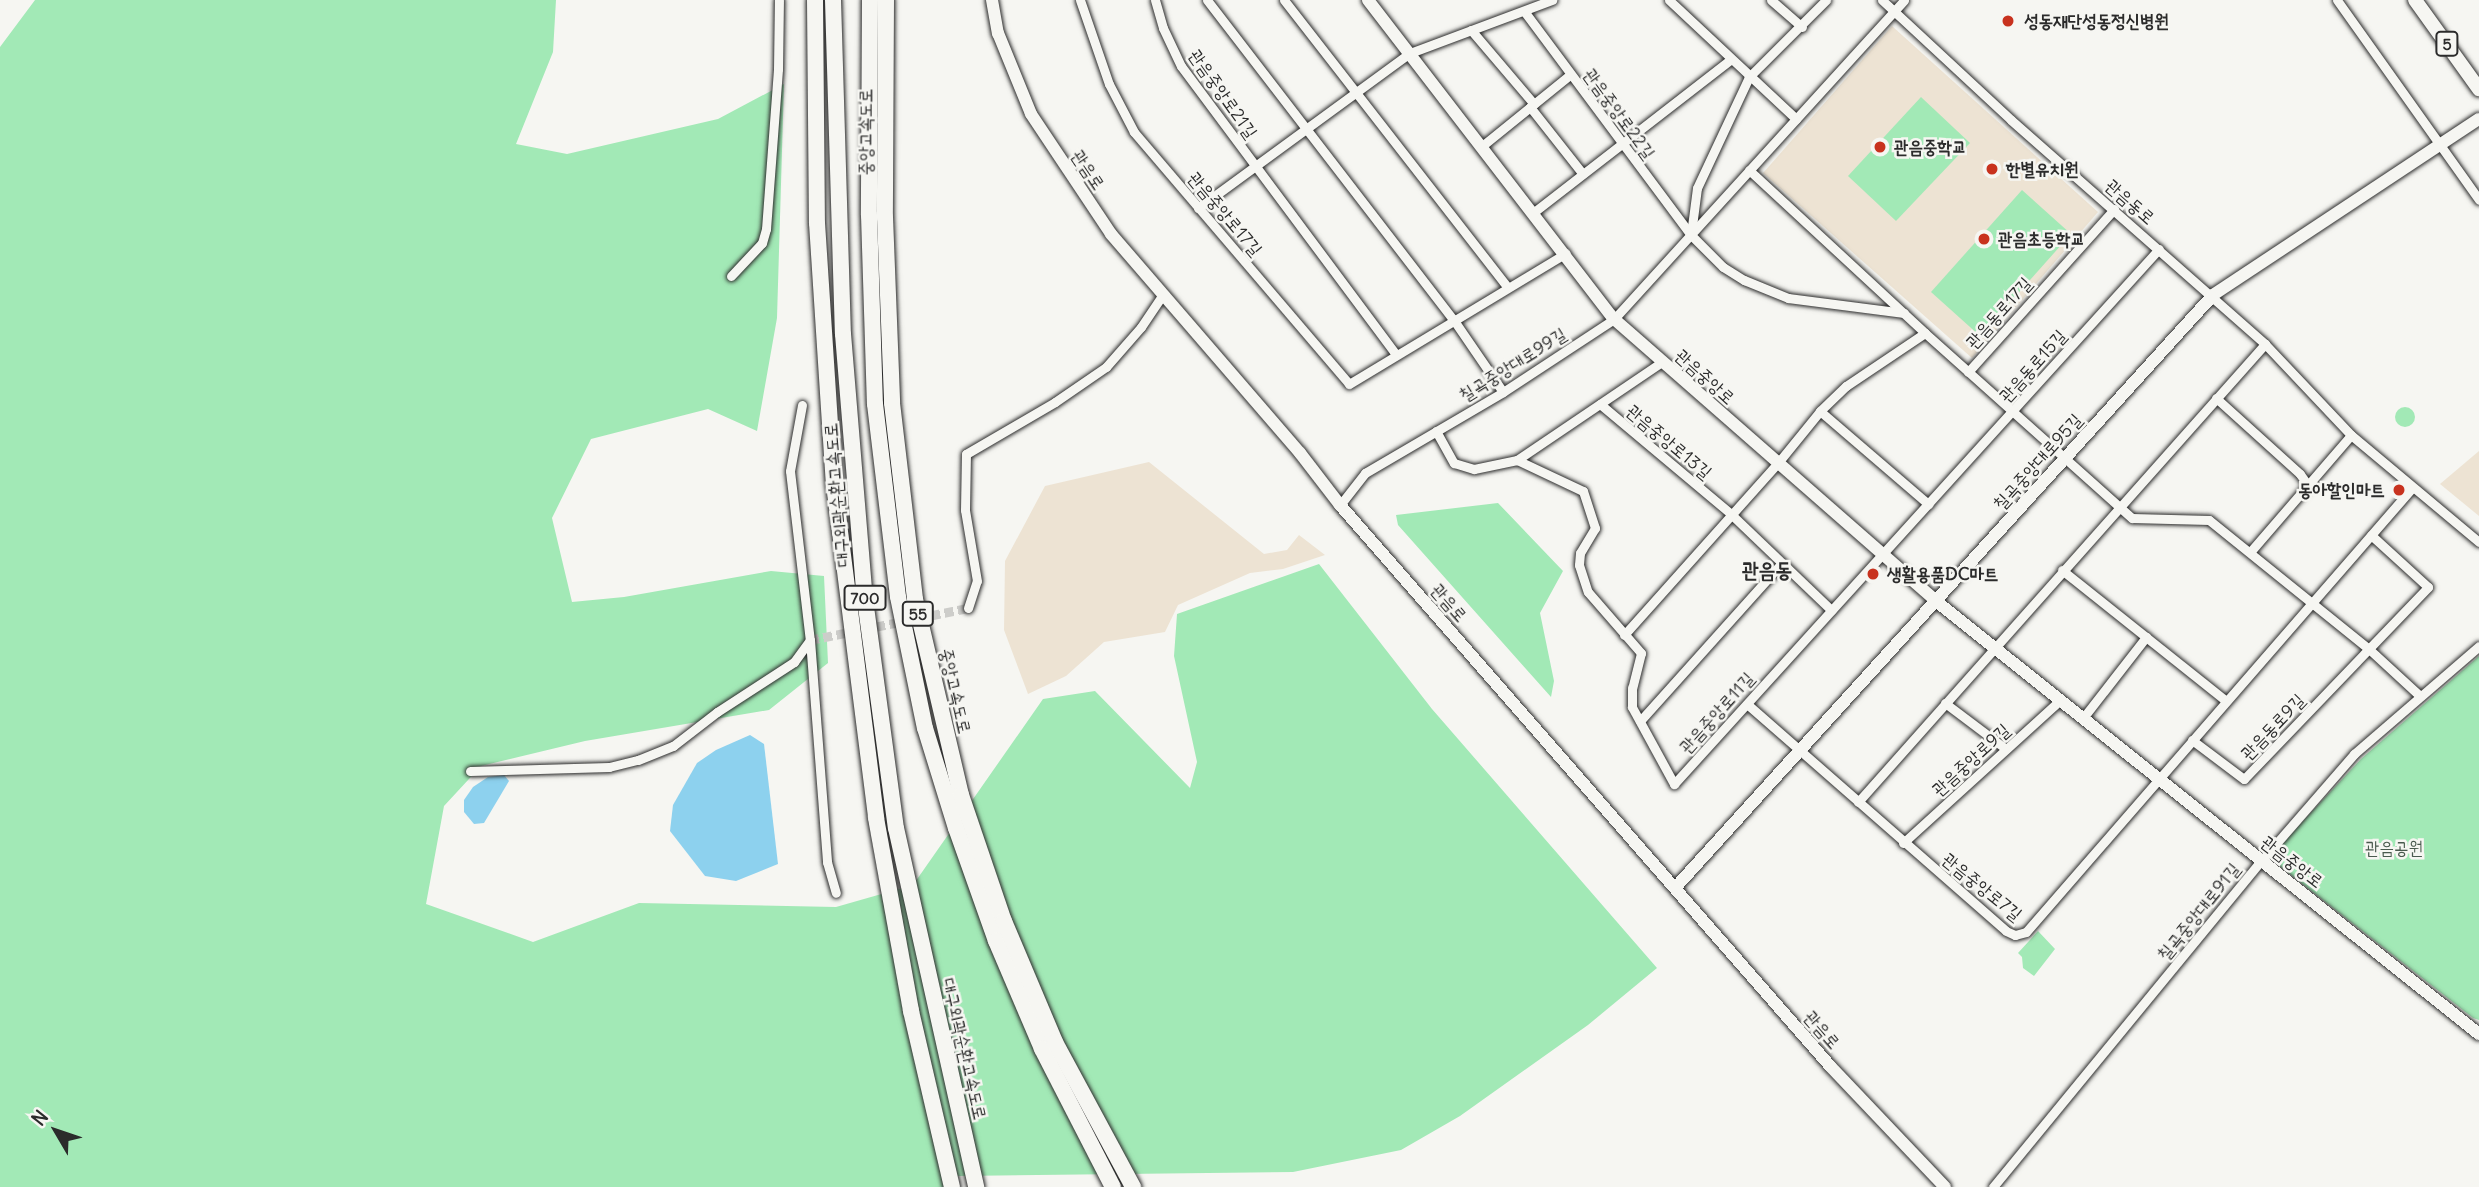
<!DOCTYPE html>
<meta charset="utf-8">
<style>
body{margin:0}
#map{position:relative;width:2479px;height:1187px;overflow:hidden;background:#f6f6f2;font-family:Delius,"Poor Story",sans-serif}
div>[style]{position:absolute}
[style*='--x']{left:calc(var(--x)*1px);top:calc(var(--y)*1px);width:calc(var(--w)*1px);rotate:calc(var(--a)*1deg)}
.built>*{inset:0;background:#ede3d3}
.green>*{inset:0;background:#a2e9b6}
.round{border-radius:50%}
.water>*{inset:0;background:#8dd1ee}
.minor-tunnel>*{height:9px;margin-top:-4.5px;transform-origin:0;background:repeating-linear-gradient(90deg,#cdcdca 0 9px,transparent 0 13.5px)}
.roads{filter:drop-shadow(0 0 2px #2b2b2b) drop-shadow(0 0 2px #2b2b2b)}
.minor>*{height:9px;margin:-4.5px;padding:0 4.5px;transform-origin:4.5px;border-radius:4.5px;background:#f6f6f2}
.secondary>*{height:12px;margin:-6px;padding:0 6px;transform-origin:6px;border-radius:6px;background:#f6f6f2}
.primary>*{height:14px;margin:-7px;padding:0 7px;transform-origin:7px;border-radius:7px;background:#f6f6f2}
.motorway>*{height:16px;margin:-8px;padding:0 8px;transform-origin:8px;border-radius:8px;background:#f6f6f2}
.dots>*{width:19px;height:19px;translate:-50% -50%;box-sizing:border-box;border:4px solid #f6f6f2;border-radius:50%}
span{translate:-50% -50%;white-space:nowrap;text-align:center;line-height:1.15;-webkit-text-stroke:5px #f6f6f2;paint-order:stroke}
.shield-label span{padding:2px 5px;background:#f6f6f2;border:2px solid;border-radius:5px;-webkit-text-stroke-width:0}
.shield-label{font-size:16px;color:#2b2b2b;font-weight:700}
.poi-label{font-size:18px;color:#2b2b2b;font-weight:700}
.left{translate:0 -50%;text-align:left}
.right{translate:-100% -50%;text-align:right}
.street-label{font-size:18px;color:#2b2b2b}
.park-label{font-size:18px;color:#495a4e}
.quarter-label{font-size:21px;color:#2b2b2b;font-weight:700}
.north{position:absolute;left:21px;top:1096px;width:70px;height:70px;-webkit-text-stroke:5px #f6f6f2;paint-order:stroke;rotate:309deg;font-size:19px;font-weight:700;line-height:28px;text-align:center;color:#2b2b2b}
.north::after{content:'';display:block;margin:auto;width:24px;height:32px;background:#2b2b2b;clip-path:polygon(50% 0,100% 100%,50% 72%,0 100%)}
</style>
<div id="map">
<div class="built">
<div style="clip-path:polygon(1892px 26px,2098px 212px,1972px 358px,1763px 173px)"></div>
<div style="clip-path:polygon(2479px 451px,2479px 516px,2440px 484px)"></div>
<div style="clip-path:polygon(1149px 462px,1264px 554px,1287px 550px,1299px 535px,1325px 555px,1283px 569px,1250px 573px,1178px 605px,1165px 632px,1104px 642px,1066px 676px,1028px 694px,1004px 630px,1005px 561px,1045px 486px)"></div>
</div>
<div class="green">
<div style="clip-path:polygon(35px 0,556px 0,553px 52px,516px 144px,567px 154px,718px 119px,784px 84px,777px 318px,757px 431px,708px 409px,591px 439px,552px 518px,572px 602px,624px 597px,771px 571px,824px 576px,828px 663px,769px 710px,585px 741px,481px 766px,444px 806px,426px 904px,533px 942px,639px 903px,836px 907px,913px 885px,1043px 699px,1095px 691px,1190px 788px,1197px 762px,1174px 656px,1177px 614px,1319px 564px,1432px 709px,1657px 968px,1588px 1025px,1460px 1116px,1401px 1150px,1293px 1172px,958px 1176px,953px 1187px,0 1187px,0 47px)"></div>
<div style="clip-path:polygon(1921px 97px,1970px 143px,1896px 221px,1848px 176px)"></div>
<div style="clip-path:polygon(2022px 190px,2071px 234px,1980px 336px,1931px 292px)"></div>
<div class="round" style="left:2395px;top:407px;width:20px;height:20px"></div>
<div style="clip-path:polygon(1498px 503px,1563px 571px,1540px 613px,1554px 681px,1551px 697px,1398px 525px,1396px 515px)"></div>
<div style="clip-path:polygon(2479px 656px,2479px 1020px,2473px 1018px,2277px 864px,2276px 850px,2361px 759px)"></div>
<div style="clip-path:polygon(2038px 931px,2055px 949px,2034px 976px,2023px 968px,2022px 957px,2018px 953px)"></div>
</div>
<div class="water">
<div style="clip-path:polygon(750px 735px,764px 744px,778px 864px,736px 881px,705px 876px,670px 831px,673px 805px,697px 763px,716px 750px)"></div>
<div style="clip-path:polygon(504px 775px,509px 781px,484px 823px,474px 824px,464px 812px,464px 800px,473px 787px,488px 777px)"></div>
</div>
<div class="minor-tunnel">
<div style="--x:918;--y:618;--w:51;--a:-11.3"></div>
<div style="--x:810;--y:640;--w:96;--a:-11.4"></div>
</div>
<div class="roads">
<div class="minor">
<div style="--x:1080;--y:0;--w:89;--a:71"></div>
<div style="--x:1109;--y:84;--w:54;--a:62.5"></div>
<div style="--x:1134;--y:132;--w:331;--a:49.5"></div>
<div style="--x:1349;--y:384;--w:253;--a:-31.1"></div>
<div style="--x:1155;--y:0;--w:29;--a:74"></div>
<div style="--x:1163;--y:28;--w:42;--a:64.7"></div>
<div style="--x:1181;--y:66;--w:359;--a:53.3"></div>
<div style="--x:1207;--y:0;--w:403;--a:52.4"></div>
<div style="--x:1453;--y:319;--w:88;--a:55.6"></div>
<div style="--x:1284;--y:0;--w:363;--a:52.1"></div>
<div style="--x:1669;--y:0;--w:174;--a:43.1"></div>
<div style="--x:1771;--y:0;--w:41;--a:41.1"></div>
<div style="--x:1882;--y:0;--w:176;--a:42.9"></div>
<div style="--x:2011;--y:120;--w:339;--a:41.4"></div>
<div style="--x:2265;--y:344;--w:125;--a:46.6"></div>
<div style="--x:2351;--y:435;--w:167;--a:39.9"></div>
<div style="--x:2337;--y:0;--w:245;--a:54.6"></div>
<div style="--x:1524;--y:11;--w:279;--a:53.3"></div>
<div style="--x:1691;--y:235;--w:45;--a:45"></div>
<div style="--x:1723;--y:267;--w:25;--a:32"></div>
<div style="--x:1744;--y:280;--w:48;--a:22.2"></div>
<div style="--x:1788;--y:298;--w:117;--a:7.4"></div>
<div style="--x:1471;--y:30;--w:97;--a:49.6"></div>
<div style="--x:1530;--y:107;--w:85;--a:51.7"></div>
<div style="--x:1482;--y:146;--w:114;--a:-39"></div>
<div style="--x:1749;--y:170;--w:240;--a:42.8"></div>
<div style="--x:1198;--y:208;--w:263;--a:-36.2"></div>
<div style="--x:1410;--y:53;--w:152;--a:-20.5"></div>
<div style="--x:1534;--y:212;--w:249;--a:-37.8"></div>
<div style="--x:1691;--y:234;--w:46;--a:-82.6"></div>
<div style="--x:1697;--y:188;--w:123;--a:-64.9"></div>
<div style="--x:1749;--y:77;--w:109;--a:-45"></div>
<div style="--x:731;--y:276;--w:45;--a:-46.8"></div>
<div style="--x:762;--y:243;--w:15;--a:-74"></div>
<div style="--x:766;--y:229;--w:160;--a:-85.7"></div>
<div style="--x:778;--y:69;--w:69;--a:-89.2"></div>
<div style="--x:1968;--y:372;--w:219;--a:-48.1"></div>
<div style="--x:2216;--y:398;--w:113;--a:42.1"></div>
<div style="--x:2300;--y:474;--w:12;--a:55"></div>
<div style="--x:1600;--y:404;--w:171;--a:40"></div>
<div style="--x:1731;--y:514;--w:139;--a:43.8"></div>
<div style="--x:802;--y:405;--w:67;--a:100.3"></div>
<div style="--x:790;--y:471;--w:170;--a:83.3"></div>
<div style="--x:810;--y:640;--w:223;--a:85.6"></div>
<div style="--x:827;--y:862;--w:32;--a:74"></div>
<div style="--x:1820;--y:411;--w:143;--a:40.7"></div>
<div style="--x:1436;--y:431;--w:37;--a:61"></div>
<div style="--x:1454;--y:463;--w:21;--a:17"></div>
<div style="--x:1474;--y:469;--w:44;--a:-11.8"></div>
<div style="--x:1517;--y:460;--w:73;--a:25.2"></div>
<div style="--x:1583;--y:491;--w:39;--a:72"></div>
<div style="--x:1595;--y:528;--w:29;--a:121"></div>
<div style="--x:1580;--y:553;--w:12;--a:95"></div>
<div style="--x:1579;--y:565;--w:28;--a:72"></div>
<div style="--x:1588;--y:592;--w:81;--a:49"></div>
<div style="--x:1641;--y:653;--w:36;--a:104"></div>
<div style="--x:1632;--y:688;--w:19;--a:90"></div>
<div style="--x:1632;--y:707;--w:88;--a:61.4"></div>
<div style="--x:1674;--y:784;--w:722;--a:-47.81"></div>
<div style="--x:1517;--y:460;--w:175;--a:-34.1"></div>
<div style="--x:1340;--y:505;--w:41;--a:-52"></div>
<div style="--x:1365;--y:473;--w:160;--a:-30.4"></div>
<div style="--x:1503;--y:392;--w:133;--a:-33.3"></div>
<div style="--x:1614;--y:319;--w:431;--a:-47.7"></div>
<div style="--x:2251;--y:551;--w:153;--a:-49.2"></div>
<div style="--x:2062;--y:570;--w:210;--a:38.6"></div>
<div style="--x:968;--y:608;--w:28;--a:-72"></div>
<div style="--x:977;--y:581;--w:72;--a:-99.6"></div>
<div style="--x:965;--y:510;--w:56;--a:-89"></div>
<div style="--x:966;--y:454;--w:103;--a:-30.3"></div>
<div style="--x:1055;--y:402;--w:62;--a:-34.5"></div>
<div style="--x:1106;--y:367;--w:53;--a:-48.8"></div>
<div style="--x:1141;--y:327;--w:40;--a:-56"></div>
<div style="--x:1624;--y:635;--w:229;--a:-48.2"></div>
<div style="--x:1777;--y:464;--w:68;--a:-50.9"></div>
<div style="--x:1820;--y:411;--w:36;--a:-44"></div>
<div style="--x:1846;--y:386;--w:95;--a:-33.9"></div>
<div style="--x:1925;--y:333;--w:278;--a:41.8"></div>
<div style="--x:2132;--y:518;--w:77;--a:1.5"></div>
<div style="--x:2209;--y:520;--w:207;--a:38.9"></div>
<div style="--x:2370;--y:650;--w:67;--a:42.6"></div>
<div style="--x:1945;--y:703;--w:76;--a:37"></div>
<div style="--x:1747;--y:704;--w:344;--a:41.2"></div>
<div style="--x:2006;--y:931;--w:10;--a:24"></div>
<div style="--x:2015;--y:935;--w:11;--a:-15"></div>
<div style="--x:2026;--y:932;--w:588;--a:-49"></div>
<div style="--x:2083;--y:718;--w:103;--a:-52.1"></div>
<div style="--x:1640;--y:721;--w:211;--a:-48.1"></div>
<div style="--x:2192;--y:740;--w:65;--a:36.9"></div>
<div style="--x:2244;--y:779;--w:266;--a:-46.2"></div>
<div style="--x:2428;--y:587;--w:77;--a:-137.6"></div>
<div style="--x:470;--y:771;--w:139;--a:-1.6"></div>
<div style="--x:609;--y:767;--w:30;--a:-14"></div>
<div style="--x:638;--y:760;--w:38;--a:-22"></div>
<div style="--x:673;--y:746;--w:56;--a:-37.7"></div>
<div style="--x:717;--y:712;--w:92;--a:-33"></div>
<div style="--x:794;--y:662;--w:27;--a:-54"></div>
<div style="--x:1858;--y:802;--w:613;--a:-48.37"></div>
<div style="--x:1903;--y:843;--w:212;--a:-42.3"></div>
<div style="--x:1993;--y:1187;--w:422;--a:-50.6"></div>
<div style="--x:2261;--y:861;--w:142;--a:-49"></div>
<div style="--x:2354;--y:754;--w:165;--a:-40.8"></div>
</div>
<div class="secondary">
<div style="--x:992;--y:0;--w:34;--a:80"></div>
<div style="--x:998;--y:33;--w:87;--a:67.8"></div>
<div style="--x:1031;--y:114;--w:144;--a:56.3"></div>
<div style="--x:1111;--y:234;--w:289;--a:49.2"></div>
<div style="--x:1300;--y:453;--w:66;--a:52.4"></div>
<div style="--x:1340;--y:505;--w:745;--a:48.86"></div>
<div style="--x:1830;--y:1066;--w:167;--a:46.5"></div>
<div style="--x:1368;--y:0;--w:403;--a:52.4"></div>
<div style="--x:1614;--y:319;--w:429;--a:41.2"></div>
<div style="--x:1937;--y:602;--w:693;--a:38.56"></div>
<div style="--x:1675;--y:888;--w:801;--a:-47.78"></div>
<div style="--x:2213;--y:295;--w:319;--a:-33.5"></div>
</div>
<div class="primary">
<div style="--x:2415;--y:0;--w:110;--a:54.3"></div>
</div>
<div class="motorway">
<div style="--x:815;--y:0;--w:223;--a:89.5"></div>
<div style="--x:817;--y:223;--w:262;--a:86.3"></div>
<div style="--x:834;--y:484;--w:337;--a:82.8"></div>
<div style="--x:876;--y:818;--w:196;--a:79.7"></div>
<div style="--x:911;--y:1011;--w:181;--a:76.9"></div>
<div style="--x:833;--y:0;--w:334;--a:88.3"></div>
<div style="--x:843;--y:334;--w:259;--a:85.3"></div>
<div style="--x:864;--y:592;--w:238;--a:82.3"></div>
<div style="--x:896;--y:828;--w:368;--a:77.4"></div>
<div style="--x:870;--y:0;--w:215;--a:90.3"></div>
<div style="--x:869;--y:215;--w:189;--a:88.2"></div>
<div style="--x:875;--y:404;--w:194;--a:83.2"></div>
<div style="--x:898;--y:597;--w:134;--a:78.4"></div>
<div style="--x:925;--y:728;--w:105;--a:72.8"></div>
<div style="--x:956;--y:828;--w:120;--a:70.5"></div>
<div style="--x:996;--y:941;--w:117;--a:66.9"></div>
<div style="--x:1042;--y:1049;--w:155;--a:62.8"></div>
<div style="--x:886;--y:0;--w:217;--a:90.3"></div>
<div style="--x:885;--y:217;--w:186;--a:87.8"></div>
<div style="--x:892;--y:403;--w:197;--a:83.3"></div>
<div style="--x:915;--y:599;--w:201;--a:76.8"></div>
<div style="--x:961;--y:795;--w:133;--a:71.2"></div>
<div style="--x:1004;--y:921;--w:131;--a:67.1"></div>
<div style="--x:1055;--y:1042;--w:165;--a:61.7"></div>
</div>
</div>
<div class="dots">
<div style="left:2008px;top:21px;background:#c8321e"></div>
<div style="left:1880px;top:147px;background:#c8321e"></div>
<div style="left:1992px;top:169px;background:#c8321e"></div>
<div style="left:1984px;top:239px;background:#c8321e"></div>
<div style="left:2399px;top:490px;background:#c8321e"></div>
<div style="left:1873px;top:574px;background:#c8321e"></div>
</div>
<div class="shield-label">
<span style="left:2447px;top:44px">5</span>
<span style="left:865px;top:598px">700</span>
<span style="left:918px;top:614px">55</span>
</div>
<div class="poi-label">
<span class="left" style="left:2024px;top:21px">성동재단성동정신병원</span>
<span class="left" style="left:1894px;top:147px">관음중학교</span>
<span class="left" style="left:2006px;top:169px">한별유치원</span>
<span class="left" style="left:1998px;top:239px">관음초등학교</span>
<span class="right" style="left:2385px;top:490px">동아할인마트</span>
<span class="left" style="left:1887px;top:574px">생활용품DC마트</span>
</div>
<div class="street-label">
<span style="left:1223px;top:94px;rotate:55deg">관음중앙로21길</span>
<span style="left:1619px;top:114px;rotate:54deg">관음중앙로22길</span>
<span style="left:866px;top:132px;rotate:-90deg">중앙고속도로</span>
<span style="left:1088px;top:170px;rotate:56deg">관음로</span>
<span style="left:2130px;top:202px;rotate:41deg">관음동로</span>
<span style="left:1225px;top:214px;rotate:50deg">관음중앙로17길</span>
<span style="left:1999px;top:313px;rotate:-48deg">관음동로17길</span>
<span style="left:1513px;top:365px;rotate:-32deg">칠곡중앙대로99길</span>
<span style="left:2033px;top:366px;rotate:-48deg">관음동로15길</span>
<span style="left:1705px;top:377px;rotate:42deg">관음중앙로</span>
<span style="left:1669px;top:442px;rotate:40deg">관음중앙로13길</span>
<span style="left:2038px;top:462px;rotate:-48deg">칠곡중앙대로95길</span>
<span style="left:837px;top:495px;rotate:-95deg">대구외곽순환고속도로</span>
<span style="left:1449px;top:603px;rotate:49deg">관음로</span>
<span style="left:955px;top:691px;rotate:77deg">중앙고속도로</span>
<span style="left:1717px;top:713px;rotate:-48deg">관음중앙로11길</span>
<span style="left:2273px;top:727px;rotate:-46deg">관음동로9길</span>
<span style="left:1971px;top:760px;rotate:-42deg">관음중앙로9길</span>
<span style="left:2292px;top:862px;rotate:38deg">관음중앙로</span>
<span style="left:1982px;top:887px;rotate:39deg">관음중앙로7길</span>
<span style="left:2199px;top:912px;rotate:-51deg">칠곡중앙대로91길</span>
<span style="left:1822px;top:1030px;rotate:49deg">관음로</span>
<span style="left:964px;top:1049px;rotate:77deg">대구외곽순환고속도로</span>
</div>
<div class="park-label">
<span style="left:2394px;top:848px">관음공원</span>
</div>
<div class="quarter-label">
<span style="left:1767px;top:570px">관음동</span>
</div>
<div class="north">N</div>
</div>
